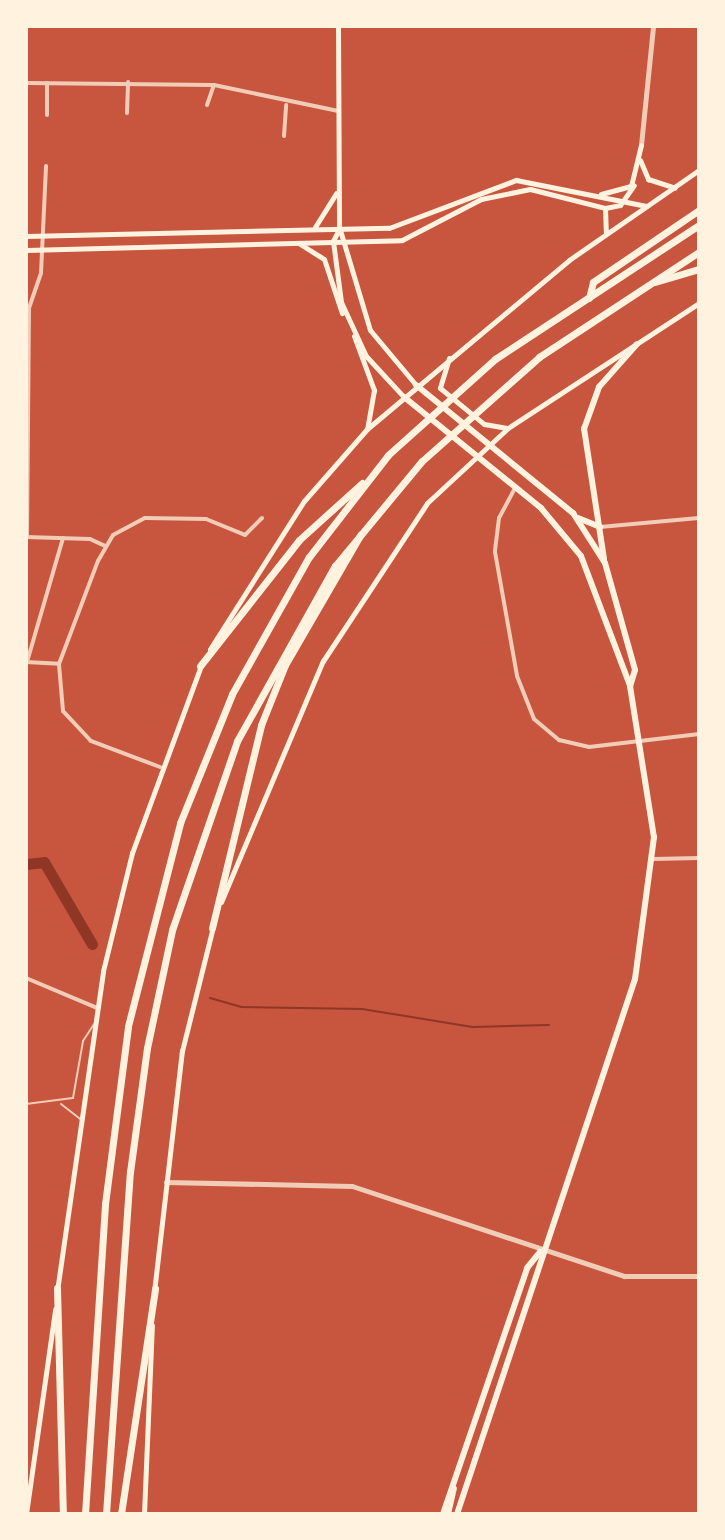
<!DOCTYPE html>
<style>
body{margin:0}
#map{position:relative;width:725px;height:1540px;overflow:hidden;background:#c8553d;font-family:Mulish,sans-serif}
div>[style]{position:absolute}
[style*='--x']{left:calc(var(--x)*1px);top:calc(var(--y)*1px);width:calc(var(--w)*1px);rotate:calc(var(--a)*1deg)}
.stream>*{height:2px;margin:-1px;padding:0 1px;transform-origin:1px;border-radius:1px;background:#8f3625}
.river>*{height:11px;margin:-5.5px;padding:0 5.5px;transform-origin:5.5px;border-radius:5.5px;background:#8f3625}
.service>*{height:2px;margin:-1px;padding:0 1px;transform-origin:1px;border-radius:1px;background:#f1ccb7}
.minor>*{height:4px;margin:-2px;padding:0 2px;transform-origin:2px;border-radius:2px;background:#f1ccb7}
.tertiary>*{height:5px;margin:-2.5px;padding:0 2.5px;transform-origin:2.5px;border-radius:2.5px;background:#f1ccb7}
.secondary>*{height:5px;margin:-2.5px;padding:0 2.5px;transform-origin:2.5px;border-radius:2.5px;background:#fff3e0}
.primary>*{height:6px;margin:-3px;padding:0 3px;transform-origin:3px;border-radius:3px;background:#fff3e0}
.motorway>*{height:7px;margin:-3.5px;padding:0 3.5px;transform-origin:3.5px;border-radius:3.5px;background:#fff3e0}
span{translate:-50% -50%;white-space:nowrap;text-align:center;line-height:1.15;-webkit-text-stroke:6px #fff3e0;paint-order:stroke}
.frame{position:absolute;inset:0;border:28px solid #fff3e0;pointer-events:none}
</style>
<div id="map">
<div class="stream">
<div style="--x:210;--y:998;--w:32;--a:16"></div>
<div style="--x:241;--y:1007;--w:121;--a:0.9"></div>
<div style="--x:362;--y:1009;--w:112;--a:9.2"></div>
<div style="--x:473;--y:1027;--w:76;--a:-1.5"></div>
</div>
<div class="river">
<div style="--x:26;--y:864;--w:18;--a:-6"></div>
<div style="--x:44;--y:862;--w:95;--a:59.7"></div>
</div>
<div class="service">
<div style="--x:26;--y:1104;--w:47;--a:-7.3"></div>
<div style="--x:73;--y:1098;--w:58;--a:-80"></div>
<div style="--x:83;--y:1041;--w:20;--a:-57"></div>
<div style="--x:61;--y:1104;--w:24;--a:38"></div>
</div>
<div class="minor">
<div style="--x:26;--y:83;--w:188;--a:0.6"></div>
<div style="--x:214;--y:85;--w:127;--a:11.8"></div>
<div style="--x:47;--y:83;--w:32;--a:90"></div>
<div style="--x:207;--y:105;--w:21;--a:-71"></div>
<div style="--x:127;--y:113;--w:31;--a:-88"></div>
<div style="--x:284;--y:136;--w:31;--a:-86"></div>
<div style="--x:515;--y:488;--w:34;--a:118"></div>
<div style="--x:499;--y:518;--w:34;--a:97"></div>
<div style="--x:495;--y:552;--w:126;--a:79.9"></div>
<div style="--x:517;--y:676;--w:46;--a:68.4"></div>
<div style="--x:534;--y:719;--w:33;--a:40"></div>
<div style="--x:559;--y:740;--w:31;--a:13"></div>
<div style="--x:589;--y:747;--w:111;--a:-6.7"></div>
<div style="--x:600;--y:527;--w:99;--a:-5.2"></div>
<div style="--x:26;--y:537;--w:64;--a:1.8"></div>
<div style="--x:90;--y:539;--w:17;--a:25"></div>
<div style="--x:27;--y:537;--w:229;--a:-89.5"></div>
<div style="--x:29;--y:308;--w:37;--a:-71"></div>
<div style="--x:41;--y:273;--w:107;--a:-87.3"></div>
<div style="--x:26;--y:662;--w:33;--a:3"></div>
<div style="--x:27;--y:662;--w:129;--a:-73.8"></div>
<div style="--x:160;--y:767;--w:74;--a:-159.4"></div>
<div style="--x:91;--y:741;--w:41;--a:-133"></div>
<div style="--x:63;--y:711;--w:47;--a:-94.9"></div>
<div style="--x:59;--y:664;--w:110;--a:-69.3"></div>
<div style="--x:98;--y:561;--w:30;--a:-60"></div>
<div style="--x:113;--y:535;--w:36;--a:-28"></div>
<div style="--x:145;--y:518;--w:61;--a:0.9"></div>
<div style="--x:206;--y:519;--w:42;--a:22.3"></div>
<div style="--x:245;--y:535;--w:24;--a:-45"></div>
<div style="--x:653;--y:859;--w:46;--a:-1.2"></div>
<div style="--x:26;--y:978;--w:77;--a:22.9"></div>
</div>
<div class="tertiary">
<div style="--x:641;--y:145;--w:120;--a:-84.2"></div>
<div style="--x:166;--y:1182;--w:186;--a:1.2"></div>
<div style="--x:352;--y:1186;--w:287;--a:18.3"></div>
<div style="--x:624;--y:1276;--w:75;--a:0"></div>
</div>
<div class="secondary">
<div style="--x:338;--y:26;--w:203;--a:89.7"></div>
<div style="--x:339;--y:229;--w:13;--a:117"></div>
<div style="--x:333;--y:241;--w:62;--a:82.5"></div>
<div style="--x:341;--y:302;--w:60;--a:65.2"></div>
<div style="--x:366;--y:356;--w:56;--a:47.2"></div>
<div style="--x:640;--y:160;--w:21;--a:67"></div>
<div style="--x:648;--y:179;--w:28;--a:18"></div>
<div style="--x:601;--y:194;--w:31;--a:-15"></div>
<div style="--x:631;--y:186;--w:42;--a:-76.3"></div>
<div style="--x:605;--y:208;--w:15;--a:-11"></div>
<div style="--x:620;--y:205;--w:24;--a:-55"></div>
<div style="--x:605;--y:208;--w:24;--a:88"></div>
<div style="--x:315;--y:227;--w:40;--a:-58"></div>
<div style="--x:340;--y:230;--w:104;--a:73.3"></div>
<div style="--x:370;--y:330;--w:72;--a:50.1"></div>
<div style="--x:26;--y:236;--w:363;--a:-1.3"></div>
<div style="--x:389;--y:228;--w:136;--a:-20.7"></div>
<div style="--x:516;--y:180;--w:133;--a:11.3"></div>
<div style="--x:300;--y:244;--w:28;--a:32"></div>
<div style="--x:324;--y:259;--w:57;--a:71.6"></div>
<div style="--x:26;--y:250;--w:376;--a:-1.5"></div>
<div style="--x:402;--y:240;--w:89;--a:-27.4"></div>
<div style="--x:481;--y:199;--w:50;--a:-11.5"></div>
<div style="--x:530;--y:189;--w:77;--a:14.2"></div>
<div style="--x:354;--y:336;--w:58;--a:69.7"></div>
<div style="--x:374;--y:390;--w:39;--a:100"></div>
<div style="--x:449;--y:358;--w:31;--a:107"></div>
<div style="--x:440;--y:388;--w:57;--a:39.3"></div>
<div style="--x:484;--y:424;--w:22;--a:10"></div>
<div style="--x:210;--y:649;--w:175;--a:-57.6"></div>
<div style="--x:304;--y:501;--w:96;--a:-48.8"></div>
<div style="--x:367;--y:429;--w:263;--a:-39.9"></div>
<div style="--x:569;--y:260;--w:158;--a:-34.7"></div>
<div style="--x:221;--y:902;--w:262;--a:-67.1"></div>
<div style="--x:323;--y:661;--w:189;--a:-56.6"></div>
<div style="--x:427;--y:503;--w:110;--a:-42.8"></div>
<div style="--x:508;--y:428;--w:228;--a:-33.2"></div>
<div style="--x:57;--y:1291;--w:323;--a:-81.8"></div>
<div style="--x:103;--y:971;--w:122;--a:-76.2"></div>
<div style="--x:132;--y:853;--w:200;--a:-69.8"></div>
<div style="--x:154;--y:1292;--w:243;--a:-83.4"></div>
<div style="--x:182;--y:1051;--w:128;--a:-76"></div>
<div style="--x:26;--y:1514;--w:207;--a:-81.9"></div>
<div style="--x:144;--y:1514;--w:189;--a:-87.6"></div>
</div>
<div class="primary">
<div style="--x:416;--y:385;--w:203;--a:39.2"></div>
<div style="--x:573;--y:513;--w:59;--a:57.4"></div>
<div style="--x:605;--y:563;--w:111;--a:74.3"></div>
<div style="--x:635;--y:670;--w:17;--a:107"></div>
<div style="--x:404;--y:397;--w:176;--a:39"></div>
<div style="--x:541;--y:508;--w:62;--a:50.2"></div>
<div style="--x:581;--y:556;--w:139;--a:69.3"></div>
<div style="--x:630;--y:686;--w:153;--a:81"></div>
<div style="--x:654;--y:837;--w:143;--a:97.6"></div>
<div style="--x:635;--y:979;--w:564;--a:108.4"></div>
<div style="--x:578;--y:518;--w:24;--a:22"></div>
<div style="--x:604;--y:559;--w:132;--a:-98.7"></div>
<div style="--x:584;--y:429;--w:45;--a:-70.3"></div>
<div style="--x:599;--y:387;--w:57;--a:-48.5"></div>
<div style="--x:443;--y:1514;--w:260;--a:-71.1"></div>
<div style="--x:527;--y:1268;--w:21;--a:-51"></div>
<div style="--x:448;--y:1514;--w:26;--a:-77"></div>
</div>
<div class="motorway">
<div style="--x:655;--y:282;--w:46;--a:-16.5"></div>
<div style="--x:589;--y:298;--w:16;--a:-76"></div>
<div style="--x:593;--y:282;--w:128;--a:-34.2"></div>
<div style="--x:200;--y:666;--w:160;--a:-51.8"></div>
<div style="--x:299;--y:540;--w:85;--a:-42.1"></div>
<div style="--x:212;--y:928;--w:209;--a:-76.4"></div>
<div style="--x:261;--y:725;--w:65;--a:-68.2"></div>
<div style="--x:285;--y:665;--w:151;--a:-59.9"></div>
<div style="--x:57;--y:1288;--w:226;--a:88.5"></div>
<div style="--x:85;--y:1514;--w:311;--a:-86.3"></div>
<div style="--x:105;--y:1204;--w:179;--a:-82.6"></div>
<div style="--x:128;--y:1026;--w:210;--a:-75.6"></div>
<div style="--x:180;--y:823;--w:139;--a:-68"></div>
<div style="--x:232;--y:694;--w:157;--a:-60.7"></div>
<div style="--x:309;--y:557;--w:129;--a:-52.2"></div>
<div style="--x:388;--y:455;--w:144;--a:-41.9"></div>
<div style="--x:495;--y:359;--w:244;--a:-33.3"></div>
<div style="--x:106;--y:1514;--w:343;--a:-86"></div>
<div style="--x:130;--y:1172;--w:125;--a:-82.2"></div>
<div style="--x:147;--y:1048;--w:121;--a:-78"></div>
<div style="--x:172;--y:930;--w:200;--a:-71"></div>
<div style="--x:237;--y:741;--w:201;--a:-60.8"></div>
<div style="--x:335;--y:566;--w:136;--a:-50.4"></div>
<div style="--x:422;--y:461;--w:157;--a:-41.6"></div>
<div style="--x:539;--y:357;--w:191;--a:-33.3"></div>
<div style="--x:121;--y:1514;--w:228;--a:-81.4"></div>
</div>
<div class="frame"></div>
</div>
